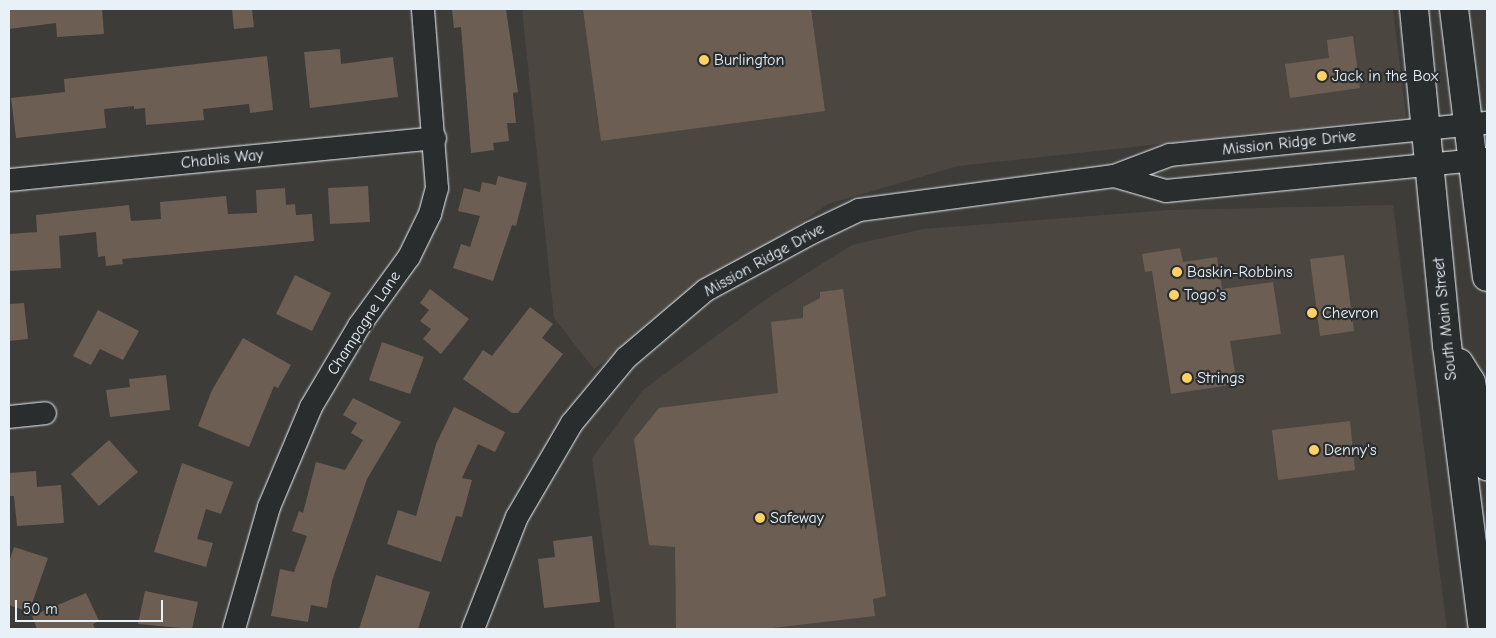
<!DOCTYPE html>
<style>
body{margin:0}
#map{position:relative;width:1496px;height:638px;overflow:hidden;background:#3e3c39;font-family:"Comic Neue",sans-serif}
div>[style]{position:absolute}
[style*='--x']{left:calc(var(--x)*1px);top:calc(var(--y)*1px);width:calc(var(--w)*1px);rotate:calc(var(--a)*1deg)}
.built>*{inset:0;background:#4c4641}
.building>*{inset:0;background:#6c5e53}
.roads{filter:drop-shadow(0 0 1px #e8f1f8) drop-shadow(0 0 1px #e8f1f8)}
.minor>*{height:22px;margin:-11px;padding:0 11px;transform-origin:11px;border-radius:11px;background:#2a2d2e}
.major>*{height:28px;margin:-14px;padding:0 14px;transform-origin:14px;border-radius:14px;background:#2a2d2e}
.dots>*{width:14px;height:14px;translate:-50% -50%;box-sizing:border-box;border:2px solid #2a2d2e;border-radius:50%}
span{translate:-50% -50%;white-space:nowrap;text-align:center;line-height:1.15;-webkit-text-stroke:4.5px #2a2d2e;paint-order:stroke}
.poi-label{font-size:16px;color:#e8f1f8}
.left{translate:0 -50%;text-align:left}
.street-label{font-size:16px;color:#e8f1f8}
.frame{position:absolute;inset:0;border:10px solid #e8f1f8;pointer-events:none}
.scale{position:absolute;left:15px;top:600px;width:148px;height:22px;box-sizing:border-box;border:2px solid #e8f1f8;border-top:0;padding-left:6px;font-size:15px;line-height:18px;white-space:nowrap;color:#e8f1f8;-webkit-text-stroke:4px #2a2d2e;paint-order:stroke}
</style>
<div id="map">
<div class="built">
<div style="clip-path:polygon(522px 9px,1393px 9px,1406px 117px,958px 166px,828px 204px,594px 369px,554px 318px)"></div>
<div style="clip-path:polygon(1393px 205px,1447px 629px,615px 629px,592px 458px,643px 390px,769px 297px,852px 245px,923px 229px,1169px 210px)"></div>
</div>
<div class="building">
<div style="clip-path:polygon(9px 9px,102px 9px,104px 34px,57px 37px,56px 23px,9px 29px)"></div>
<div style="clip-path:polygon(232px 9px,252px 9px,254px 27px,234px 29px)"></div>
<div style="clip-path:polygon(452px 9px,506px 9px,518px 92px,513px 93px,516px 123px,507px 123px,509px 141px,493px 143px,494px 150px,471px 153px,461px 27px,454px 28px)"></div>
<div style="clip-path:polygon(583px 9px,811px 9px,825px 111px,601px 141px)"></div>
<div style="clip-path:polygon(1353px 36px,1360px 88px,1290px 98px,1285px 64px,1329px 58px,1327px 40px)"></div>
<div style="clip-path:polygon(340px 49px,341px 64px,393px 57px,398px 97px,310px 108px,304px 52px)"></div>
<div style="clip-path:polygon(267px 56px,273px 110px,250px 113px,249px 104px,203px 109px,204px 120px,146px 125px,145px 108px,134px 109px,134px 106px,104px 109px,106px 128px,16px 138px,11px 98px,65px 92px,64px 79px)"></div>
<div style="clip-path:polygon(498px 176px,527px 183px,516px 226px,512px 225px,493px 281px,453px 268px,461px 244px,470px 247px,480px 216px,458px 211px,464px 188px,480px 192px,482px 182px,496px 185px)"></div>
<div style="clip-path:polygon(368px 186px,370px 222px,330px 224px,328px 188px)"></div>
<div style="clip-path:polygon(285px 188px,286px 205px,295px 204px,296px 215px,312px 214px,314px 241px,122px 259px,123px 264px,106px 266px,105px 256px,98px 257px,96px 232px,59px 236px,61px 268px,9px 271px,9px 234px,37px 232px,36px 215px,129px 205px,131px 221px,161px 219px,160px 202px,226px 196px,228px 214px,257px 213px,256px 190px)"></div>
<div style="clip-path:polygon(1180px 248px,1183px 262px,1217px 257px,1222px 289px,1273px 282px,1281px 334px,1230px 341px,1237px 384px,1171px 394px,1152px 271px,1145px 272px,1142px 254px)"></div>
<div style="clip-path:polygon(1344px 255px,1354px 331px,1320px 336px,1310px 259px)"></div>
<div style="clip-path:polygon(295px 275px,331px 293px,312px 331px,276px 314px)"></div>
<div style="clip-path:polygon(430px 289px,469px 319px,441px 354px,423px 339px,431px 329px,420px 321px,429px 310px,420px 303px)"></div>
<div style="clip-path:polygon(843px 289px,886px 596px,873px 599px,875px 616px,764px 629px,676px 629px,675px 547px,649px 545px,634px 439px,659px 408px,778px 393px,771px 322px,803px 318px,803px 307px,820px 298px,820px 292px)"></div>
<div style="clip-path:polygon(24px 303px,28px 339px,9px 341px,9px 304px)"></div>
<div style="clip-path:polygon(530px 307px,553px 324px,542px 338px,563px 354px,518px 413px,512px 413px,463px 379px,483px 350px,492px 356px)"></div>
<div style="clip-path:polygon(98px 310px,139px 331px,123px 360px,100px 349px,91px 365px,73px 356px)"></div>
<div style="clip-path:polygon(243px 338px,291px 365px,278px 388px,274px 386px,249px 447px,198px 426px,212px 390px)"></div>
<div style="clip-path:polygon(382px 342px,424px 357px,410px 394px,369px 380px)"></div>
<div style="clip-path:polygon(166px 375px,170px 410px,110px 417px,106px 390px,130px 387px,129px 379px)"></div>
<div style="clip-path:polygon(353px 398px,401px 422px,367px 479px,332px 581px,327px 608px,311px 605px,308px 622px,271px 616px,280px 569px,294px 572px,307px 536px,292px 531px,299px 511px,303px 513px,316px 462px,345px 470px,363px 440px,351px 433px,357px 423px,343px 415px)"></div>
<div style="clip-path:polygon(454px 407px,505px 432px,495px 452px,478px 444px,462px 478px,472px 480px,462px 517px,456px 516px,441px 562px,387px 544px,398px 510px,416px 516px,436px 444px)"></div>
<div style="clip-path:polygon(1350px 421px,1355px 470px,1278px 480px,1272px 430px)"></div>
<div style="clip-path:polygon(109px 440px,138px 472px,99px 506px,71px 474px)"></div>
<div style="clip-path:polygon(182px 463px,233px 482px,221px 514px,206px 509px,197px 539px,213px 543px,206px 567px,154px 552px)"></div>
<div style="clip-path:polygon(36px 471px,37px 487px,61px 485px,64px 523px,17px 526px,14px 496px,9px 496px,9px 473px)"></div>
<div style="clip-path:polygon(592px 536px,600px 602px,544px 608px,538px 559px,555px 557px,553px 541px)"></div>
<div style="clip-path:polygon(14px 547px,48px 558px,29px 612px,9px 605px,9px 562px)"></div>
<div style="clip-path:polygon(376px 575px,430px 592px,418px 629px,359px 629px)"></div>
<div style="clip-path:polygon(145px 591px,198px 602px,192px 629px,138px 624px)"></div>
<div style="clip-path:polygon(86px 593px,99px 621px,93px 624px,95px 629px,37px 629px,32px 616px)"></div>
</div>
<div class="roads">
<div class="minor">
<div style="--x:1114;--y:176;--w:54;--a:16.1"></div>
<div style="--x:1166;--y:191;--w:323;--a:-5.7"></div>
<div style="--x:9;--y:180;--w:428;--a:-5.6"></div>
<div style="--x:9;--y:417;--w:36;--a:-6"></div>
<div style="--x:234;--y:629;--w:127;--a:-74"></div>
<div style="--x:269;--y:507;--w:108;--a:-67.2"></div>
<div style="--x:311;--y:407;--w:94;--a:-59.3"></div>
<div style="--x:359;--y:326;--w:85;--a:-54.1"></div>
<div style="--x:409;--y:257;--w:48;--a:-64"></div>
<div style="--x:430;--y:214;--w:27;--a:-75"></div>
<div style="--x:437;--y:188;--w:180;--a:-94.5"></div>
<div style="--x:473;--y:629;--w:120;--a:-68.6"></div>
<div style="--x:517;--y:517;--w:109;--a:-59.7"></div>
<div style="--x:572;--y:423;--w:85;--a:-50.3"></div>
<div style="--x:626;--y:358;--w:105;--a:-40.4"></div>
<div style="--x:706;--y:290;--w:119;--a:-28.5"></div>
<div style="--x:811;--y:233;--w:53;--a:-25.6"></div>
<div style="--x:859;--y:210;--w:257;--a:-7.6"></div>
<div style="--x:1114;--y:176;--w:60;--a:-20.6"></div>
<div style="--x:1170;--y:155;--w:319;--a:-5.8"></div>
</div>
<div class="major">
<div style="--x:1414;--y:9;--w:338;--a:84.4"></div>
<div style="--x:1447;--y:345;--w:286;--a:82.8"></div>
<div style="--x:1454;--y:9;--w:270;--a:83"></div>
<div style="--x:1459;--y:363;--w:22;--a:58"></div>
<div style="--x:1471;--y:382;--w:86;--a:79.2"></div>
</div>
</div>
<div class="dots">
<div style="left:704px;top:60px;background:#ffd166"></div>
<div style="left:1322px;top:76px;background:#ffd166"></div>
<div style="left:1177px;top:272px;background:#ffd166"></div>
<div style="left:1174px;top:295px;background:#ffd166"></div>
<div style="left:1312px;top:313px;background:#ffd166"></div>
<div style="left:1187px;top:378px;background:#ffd166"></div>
<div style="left:1314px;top:450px;background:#ffd166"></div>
<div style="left:760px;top:518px;background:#ffd166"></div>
</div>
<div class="poi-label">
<span class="left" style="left:714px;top:60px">Burlington</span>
<span class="left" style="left:1332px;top:76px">Jack in the Box</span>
<span class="left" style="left:1187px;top:272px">Baskin-Robbins</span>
<span class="left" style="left:1184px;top:295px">Togo's</span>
<span class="left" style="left:1322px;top:313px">Chevron</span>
<span class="left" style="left:1197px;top:378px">Strings</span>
<span class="left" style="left:1324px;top:450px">Denny's</span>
<span class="left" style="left:770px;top:518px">Safeway</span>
</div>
<div class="street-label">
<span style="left:1289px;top:143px;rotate:-6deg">Mission Ridge Drive</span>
<span style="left:222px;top:159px;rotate:-6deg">Chablis Way</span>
<span style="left:764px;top:260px;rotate:-29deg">Mission Ridge Drive</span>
<span style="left:1445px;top:319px;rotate:-96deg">South Main Street</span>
<span style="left:364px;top:323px;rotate:-57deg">Champagne Lane</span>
</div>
<div class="frame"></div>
<div class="scale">50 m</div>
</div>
